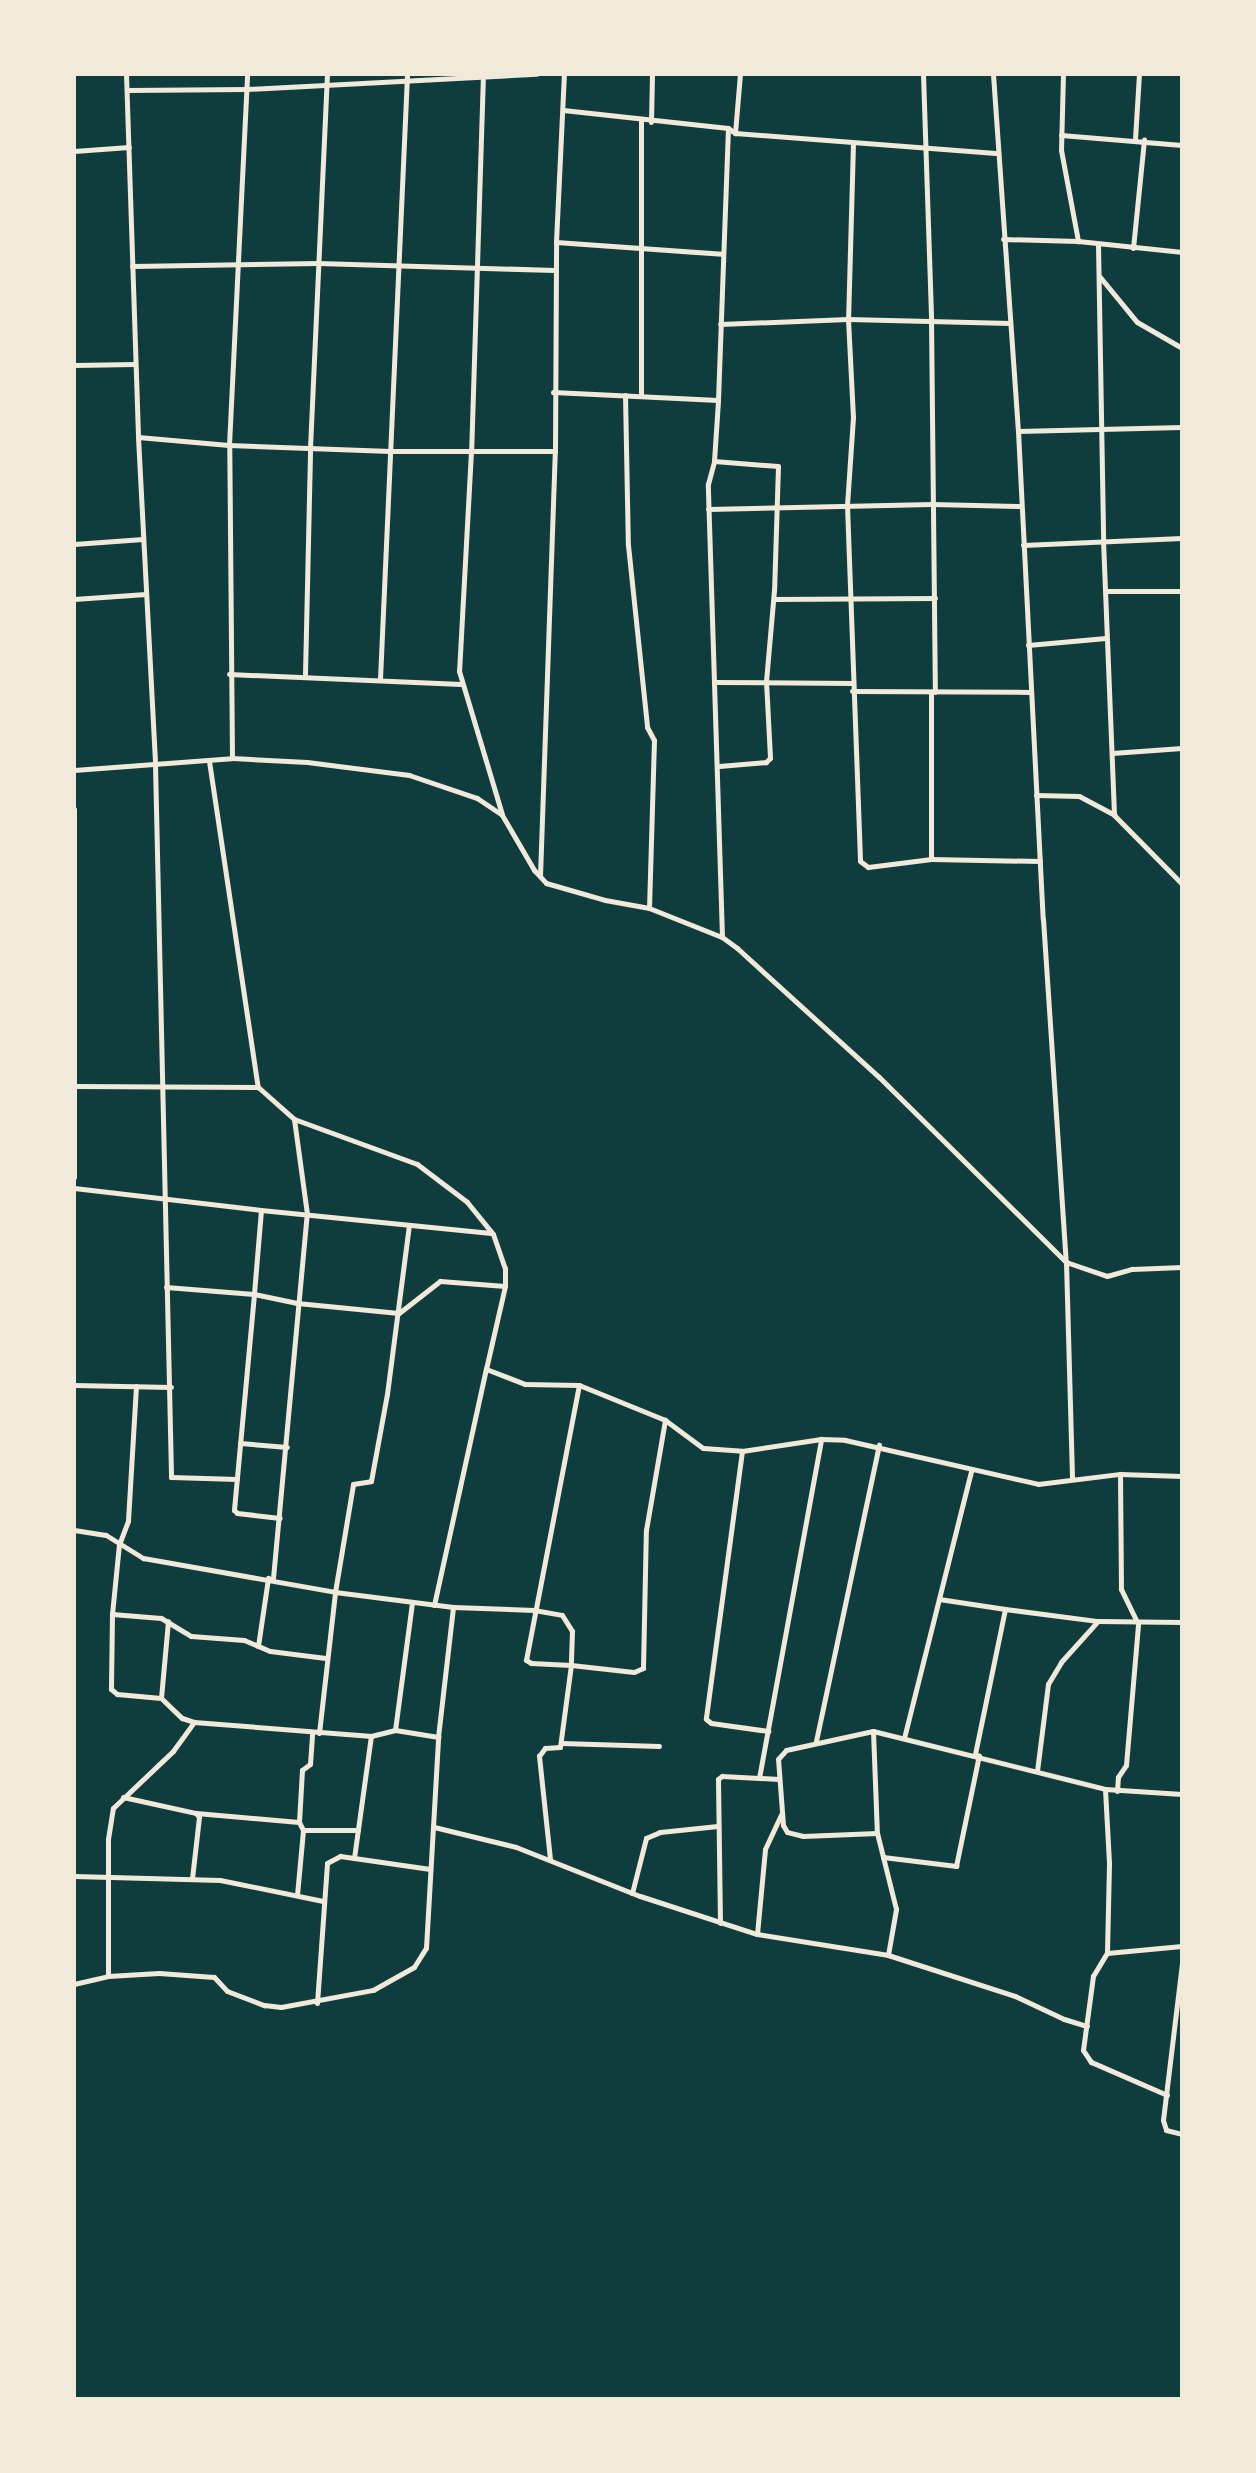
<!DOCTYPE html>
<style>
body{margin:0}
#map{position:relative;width:1256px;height:2473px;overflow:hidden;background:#0f3d3e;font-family:"Exo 2",sans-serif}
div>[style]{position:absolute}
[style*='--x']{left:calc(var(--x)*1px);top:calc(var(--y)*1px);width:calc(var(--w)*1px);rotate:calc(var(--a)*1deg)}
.minor>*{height:5px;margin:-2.5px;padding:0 2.5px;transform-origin:2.5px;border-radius:2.5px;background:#f1e9da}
span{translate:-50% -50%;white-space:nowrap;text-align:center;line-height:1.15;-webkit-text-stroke:6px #f1e9da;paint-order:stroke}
.frame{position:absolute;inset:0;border:76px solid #f1e9da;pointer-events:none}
</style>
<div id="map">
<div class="minor">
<div style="--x:126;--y:74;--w:363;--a:88.1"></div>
<div style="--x:138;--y:437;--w:327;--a:87"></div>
<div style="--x:155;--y:764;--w:713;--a:88.71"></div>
<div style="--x:171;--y:1477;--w:66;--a:1.7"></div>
<div style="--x:483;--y:74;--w:377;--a:91.8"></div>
<div style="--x:471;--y:451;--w:220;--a:93.1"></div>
<div style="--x:459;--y:671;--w:149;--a:73.3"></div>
<div style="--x:923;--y:74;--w:245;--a:88.1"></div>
<div style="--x:931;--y:319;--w:373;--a:89.4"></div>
<div style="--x:993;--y:74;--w:358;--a:86"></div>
<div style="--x:1018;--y:431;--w:489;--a:87.1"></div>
<div style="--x:1043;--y:919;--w:344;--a:86.2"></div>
<div style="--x:1066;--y:1262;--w:216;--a:88.4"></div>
<div style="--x:1063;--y:74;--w:76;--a:91.5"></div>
<div style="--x:1061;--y:150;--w:93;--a:79.4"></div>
<div style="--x:1078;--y:241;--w:105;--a:6"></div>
<div style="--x:127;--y:90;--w:120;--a:-0.5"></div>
<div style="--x:247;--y:89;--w:290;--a:-3"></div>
<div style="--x:563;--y:110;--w:166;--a:6.2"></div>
<div style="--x:728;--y:128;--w:9;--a:36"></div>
<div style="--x:735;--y:133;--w:261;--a:4.4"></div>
<div style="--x:641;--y:120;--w:276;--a:90"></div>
<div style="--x:651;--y:122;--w:48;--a:-88.8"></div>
<div style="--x:735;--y:133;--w:59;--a:-85.2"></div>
<div style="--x:1061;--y:135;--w:121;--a:4.7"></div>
<div style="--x:1135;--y:139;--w:65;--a:-86.5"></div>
<div style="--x:853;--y:143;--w:176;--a:91.6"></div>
<div style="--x:848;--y:319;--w:98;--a:87.1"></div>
<div style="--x:853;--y:417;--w:88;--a:93.9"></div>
<div style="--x:847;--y:505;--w:356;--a:87.9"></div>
<div style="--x:860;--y:861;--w:10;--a:37"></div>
<div style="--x:868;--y:867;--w:64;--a:-7.2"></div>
<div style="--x:931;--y:859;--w:109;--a:1.1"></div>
<div style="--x:74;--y:151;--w:55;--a:-4.2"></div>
<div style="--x:1003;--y:239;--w:75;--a:1.5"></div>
<div style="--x:556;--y:242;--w:166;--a:4.1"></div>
<div style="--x:1098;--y:244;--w:296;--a:89"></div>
<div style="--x:1103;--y:540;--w:275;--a:87.7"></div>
<div style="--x:1133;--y:248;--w:109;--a:-84.2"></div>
<div style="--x:132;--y:266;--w:186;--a:-0.9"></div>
<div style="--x:318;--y:263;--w:237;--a:1.7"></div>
<div style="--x:1100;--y:277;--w:58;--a:50.6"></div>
<div style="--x:1137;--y:322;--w:52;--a:30"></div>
<div style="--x:720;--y:324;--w:128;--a:-2.2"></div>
<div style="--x:848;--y:319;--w:162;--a:1.4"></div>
<div style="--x:74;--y:365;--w:61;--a:-0.9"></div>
<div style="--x:553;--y:392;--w:165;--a:2.8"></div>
<div style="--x:625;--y:395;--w:150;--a:88.9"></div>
<div style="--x:628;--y:545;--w:183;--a:84"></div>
<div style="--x:647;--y:727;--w:15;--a:62"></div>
<div style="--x:654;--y:740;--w:168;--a:91.7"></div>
<div style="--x:1018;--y:431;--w:164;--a:-1.4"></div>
<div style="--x:138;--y:437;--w:91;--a:5"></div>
<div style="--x:229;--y:445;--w:161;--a:2.1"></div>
<div style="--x:390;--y:451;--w:165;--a:0"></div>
<div style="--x:714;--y:461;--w:64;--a:4.5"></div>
<div style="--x:778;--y:466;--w:124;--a:91.8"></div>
<div style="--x:774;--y:590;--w:91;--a:95"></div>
<div style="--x:766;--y:681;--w:77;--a:87"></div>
<div style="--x:770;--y:758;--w:6;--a:135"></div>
<div style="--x:766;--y:762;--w:47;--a:175.1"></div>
<div style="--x:708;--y:509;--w:224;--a:-1.3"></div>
<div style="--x:932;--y:504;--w:89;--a:1.3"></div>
<div style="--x:74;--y:544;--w:69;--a:-4.1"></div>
<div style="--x:1023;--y:545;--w:159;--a:-2.5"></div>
<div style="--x:1106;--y:591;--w:76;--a:0"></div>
<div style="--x:74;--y:599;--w:72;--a:-4"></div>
<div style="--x:774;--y:599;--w:161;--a:-0.4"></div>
<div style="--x:1028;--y:645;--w:78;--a:-5.1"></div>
<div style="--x:229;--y:674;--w:232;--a:2.5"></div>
<div style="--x:305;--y:674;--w:226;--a:-88.7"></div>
<div style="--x:310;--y:448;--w:374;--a:-87.4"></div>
<div style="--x:380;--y:679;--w:606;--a:-87.44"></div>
<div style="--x:715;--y:682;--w:137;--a:0.4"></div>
<div style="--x:852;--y:691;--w:178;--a:0.3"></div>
<div style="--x:1112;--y:753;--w:70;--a:-4.1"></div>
<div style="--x:232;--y:758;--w:313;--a:-90.5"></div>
<div style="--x:229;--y:445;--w:371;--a:-87.2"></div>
<div style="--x:209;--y:761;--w:330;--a:81.5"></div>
<div style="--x:74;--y:770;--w:158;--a:-4.3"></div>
<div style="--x:232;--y:758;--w:75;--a:3.1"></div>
<div style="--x:307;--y:762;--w:103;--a:7.3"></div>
<div style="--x:409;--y:775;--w:72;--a:18.7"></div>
<div style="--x:477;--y:798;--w:30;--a:34"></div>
<div style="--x:502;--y:815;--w:64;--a:59.8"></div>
<div style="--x:534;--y:870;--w:18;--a:47"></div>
<div style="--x:546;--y:883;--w:61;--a:16.1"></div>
<div style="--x:605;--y:900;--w:45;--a:10.3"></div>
<div style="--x:649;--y:908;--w:79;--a:21.7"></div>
<div style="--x:722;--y:937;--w:19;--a:36"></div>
<div style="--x:737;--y:948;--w:192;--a:42.3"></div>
<div style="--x:879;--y:1077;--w:263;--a:44.7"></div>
<div style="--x:1066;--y:1262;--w:43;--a:18.9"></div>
<div style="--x:1107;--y:1276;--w:26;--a:-16"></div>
<div style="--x:1132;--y:1269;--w:50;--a:-2.3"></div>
<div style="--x:1036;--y:795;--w:43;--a:1.3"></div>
<div style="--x:1079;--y:796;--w:40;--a:28"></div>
<div style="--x:1114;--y:815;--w:97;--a:45.4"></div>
<div style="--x:74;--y:809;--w:368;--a:90"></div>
<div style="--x:931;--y:859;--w:166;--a:-90"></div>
<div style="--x:540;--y:876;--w:425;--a:-88"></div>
<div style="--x:555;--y:451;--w:209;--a:-89.7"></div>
<div style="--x:556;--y:242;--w:168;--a:-87.3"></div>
<div style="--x:722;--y:937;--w:453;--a:-91.8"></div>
<div style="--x:708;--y:484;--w:24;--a:-75"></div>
<div style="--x:714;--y:461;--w:61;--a:-86.2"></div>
<div style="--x:718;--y:400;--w:272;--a:-87.9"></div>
<div style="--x:74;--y:1086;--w:184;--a:0.3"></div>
<div style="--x:258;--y:1087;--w:48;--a:41.6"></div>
<div style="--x:294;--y:1119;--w:131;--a:20.1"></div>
<div style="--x:417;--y:1164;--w:63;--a:37.2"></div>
<div style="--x:467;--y:1202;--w:41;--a:50.9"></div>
<div style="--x:493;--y:1234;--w:36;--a:71"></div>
<div style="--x:505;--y:1268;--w:18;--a:90"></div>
<div style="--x:505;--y:1286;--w:85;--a:102.9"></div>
<div style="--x:486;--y:1369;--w:42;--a:21"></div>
<div style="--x:525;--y:1384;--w:54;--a:1.1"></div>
<div style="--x:579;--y:1385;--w:93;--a:22.1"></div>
<div style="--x:665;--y:1420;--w:47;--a:36.4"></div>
<div style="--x:703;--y:1448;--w:39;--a:4"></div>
<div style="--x:742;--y:1451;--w:80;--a:-8.6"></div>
<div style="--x:821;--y:1439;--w:24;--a:2"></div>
<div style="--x:845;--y:1440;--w:198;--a:12.8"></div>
<div style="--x:1038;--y:1484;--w:83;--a:-7"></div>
<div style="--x:1120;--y:1474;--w:62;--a:1.8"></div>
<div style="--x:74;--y:1188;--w:188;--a:6.7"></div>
<div style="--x:261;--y:1210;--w:84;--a:94.8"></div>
<div style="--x:254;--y:1294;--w:44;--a:11.8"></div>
<div style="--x:297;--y:1303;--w:102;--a:5.6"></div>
<div style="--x:399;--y:1313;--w:52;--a:-38"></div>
<div style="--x:440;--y:1281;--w:65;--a:4.4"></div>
<div style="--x:261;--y:1210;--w:231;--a:5.7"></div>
<div style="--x:166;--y:1287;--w:88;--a:4.5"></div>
<div style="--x:254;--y:1294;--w:217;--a:95.3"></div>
<div style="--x:234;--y:1510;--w:4;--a:45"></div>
<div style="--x:237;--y:1513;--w:43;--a:6.6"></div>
<div style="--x:74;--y:1385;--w:97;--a:1.2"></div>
<div style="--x:136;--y:1386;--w:135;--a:93.4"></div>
<div style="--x:128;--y:1521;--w:25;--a:111"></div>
<div style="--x:119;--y:1544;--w:70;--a:95.7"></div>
<div style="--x:112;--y:1614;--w:75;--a:90.8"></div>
<div style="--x:111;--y:1689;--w:8;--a:40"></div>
<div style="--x:117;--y:1694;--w:44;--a:5.2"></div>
<div style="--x:161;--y:1698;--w:29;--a:44"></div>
<div style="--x:182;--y:1718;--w:13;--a:18"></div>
<div style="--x:194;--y:1722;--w:178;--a:4.5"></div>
<div style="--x:371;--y:1736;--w:25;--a:-14"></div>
<div style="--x:395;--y:1730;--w:44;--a:9.2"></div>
<div style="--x:240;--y:1443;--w:47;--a:4.9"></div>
<div style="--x:742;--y:1451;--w:270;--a:97.7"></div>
<div style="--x:706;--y:1719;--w:6;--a:39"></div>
<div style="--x:711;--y:1723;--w:58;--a:8"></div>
<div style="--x:74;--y:1530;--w:32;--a:9"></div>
<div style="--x:106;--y:1535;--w:44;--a:31.9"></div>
<div style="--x:143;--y:1558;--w:195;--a:10"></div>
<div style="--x:335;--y:1592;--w:119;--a:7.2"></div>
<div style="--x:453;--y:1607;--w:81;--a:2.1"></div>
<div style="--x:534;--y:1610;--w:28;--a:10"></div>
<div style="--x:562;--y:1615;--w:19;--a:58"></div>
<div style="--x:572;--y:1631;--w:34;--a:92"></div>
<div style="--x:571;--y:1665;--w:63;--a:6.3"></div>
<div style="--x:634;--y:1672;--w:10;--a:-24"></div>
<div style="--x:643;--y:1668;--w:138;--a:-88.8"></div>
<div style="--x:646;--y:1530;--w:112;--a:-80.2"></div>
<div style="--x:273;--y:1578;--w:366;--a:-84.7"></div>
<div style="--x:307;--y:1214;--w:96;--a:-97.8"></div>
<div style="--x:939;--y:1599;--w:67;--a:8.6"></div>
<div style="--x:434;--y:1605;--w:242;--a:-77.6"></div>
<div style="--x:112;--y:1614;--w:49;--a:4.7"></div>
<div style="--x:161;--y:1618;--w:35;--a:31"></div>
<div style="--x:191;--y:1636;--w:53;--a:4.3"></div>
<div style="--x:244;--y:1640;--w:28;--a:23"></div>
<div style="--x:270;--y:1651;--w:56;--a:7.1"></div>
<div style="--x:258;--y:1646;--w:69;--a:-81.6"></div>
<div style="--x:161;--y:1698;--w:77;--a:-84.8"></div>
<div style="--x:395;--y:1730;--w:129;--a:-82.4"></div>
<div style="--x:873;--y:1731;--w:102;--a:87.8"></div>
<div style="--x:319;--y:1733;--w:142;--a:-83.5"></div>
<div style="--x:335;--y:1592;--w:109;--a:-80.5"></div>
<div style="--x:353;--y:1484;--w:18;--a:-9"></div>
<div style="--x:371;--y:1481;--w:88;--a:-79.6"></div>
<div style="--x:387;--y:1394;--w:170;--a:-82.6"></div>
<div style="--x:904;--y:1738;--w:275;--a:-75.9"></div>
<div style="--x:816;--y:1741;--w:303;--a:-78"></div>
<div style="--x:561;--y:1743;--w:98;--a:1.8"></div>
<div style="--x:975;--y:1754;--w:148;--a:-78.3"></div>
<div style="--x:1005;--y:1609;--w:94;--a:7.4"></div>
<div style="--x:1098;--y:1621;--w:84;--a:0.7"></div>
<div style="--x:1037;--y:1771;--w:88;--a:-82.8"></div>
<div style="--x:1048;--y:1684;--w:26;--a:-59"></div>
<div style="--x:1061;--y:1662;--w:54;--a:-48"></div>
<div style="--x:759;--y:1778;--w:345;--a:-79.6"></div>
<div style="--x:1105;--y:1789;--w:75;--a:86.9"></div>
<div style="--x:1109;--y:1864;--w:89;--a:91.3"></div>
<div style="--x:1117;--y:1791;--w:14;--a:-86"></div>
<div style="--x:1118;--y:1777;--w:14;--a:-56"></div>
<div style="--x:1126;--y:1765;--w:142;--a:-85.1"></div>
<div style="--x:1138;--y:1624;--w:39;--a:-116"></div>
<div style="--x:1121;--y:1589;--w:115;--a:-90.5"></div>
<div style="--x:123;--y:1797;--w:75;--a:12.4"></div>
<div style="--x:196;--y:1813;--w:5;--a:53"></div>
<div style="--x:199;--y:1817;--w:61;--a:96.5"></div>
<div style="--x:196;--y:1813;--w:103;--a:5"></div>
<div style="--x:299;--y:1822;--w:9;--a:63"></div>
<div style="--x:303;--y:1830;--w:55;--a:0"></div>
<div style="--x:299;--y:1822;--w:52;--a:-86.7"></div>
<div style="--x:302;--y:1770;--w:10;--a:-37"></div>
<div style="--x:310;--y:1764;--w:31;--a:-86"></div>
<div style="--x:434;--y:1827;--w:84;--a:13.7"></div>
<div style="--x:516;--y:1847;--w:133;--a:21.6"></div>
<div style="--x:640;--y:1896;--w:123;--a:18"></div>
<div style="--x:757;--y:1934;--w:133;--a:9.1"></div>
<div style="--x:888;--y:1955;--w:133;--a:17.9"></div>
<div style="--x:1015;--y:1996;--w:54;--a:25.1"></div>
<div style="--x:1064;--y:2019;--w:24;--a:17"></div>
<div style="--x:883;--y:1857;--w:74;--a:7"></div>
<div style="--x:956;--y:1866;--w:113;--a:-78.3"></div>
<div style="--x:354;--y:1858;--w:123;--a:-82.1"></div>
<div style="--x:550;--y:1859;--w:104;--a:-96.1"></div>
<div style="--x:539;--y:1756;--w:10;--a:-53"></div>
<div style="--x:545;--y:1748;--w:15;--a:-4"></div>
<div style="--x:560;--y:1747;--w:83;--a:-82.4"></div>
<div style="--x:571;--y:1665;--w:40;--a:-177.1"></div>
<div style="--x:531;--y:1663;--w:6;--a:-149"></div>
<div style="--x:526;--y:1660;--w:280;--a:-79.1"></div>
<div style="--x:74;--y:1876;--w:146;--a:1.6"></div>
<div style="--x:220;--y:1880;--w:105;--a:11.5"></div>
<div style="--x:632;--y:1893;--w:57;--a:-75.7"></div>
<div style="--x:646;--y:1838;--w:15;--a:-23"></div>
<div style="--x:660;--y:1832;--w:58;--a:-5.9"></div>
<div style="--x:297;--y:1895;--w:65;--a:-84.7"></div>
<div style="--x:720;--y:1923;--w:144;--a:-90.8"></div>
<div style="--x:718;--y:1779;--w:5;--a:-37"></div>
<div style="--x:722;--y:1776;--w:57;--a:3"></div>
<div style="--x:757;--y:1934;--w:85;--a:-84.6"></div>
<div style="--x:765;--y:1849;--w:38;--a:-65"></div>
<div style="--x:888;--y:1955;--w:47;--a:-80.1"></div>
<div style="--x:896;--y:1909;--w:78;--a:-104"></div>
<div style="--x:877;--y:1833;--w:74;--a:177.7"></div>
<div style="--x:803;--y:1836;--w:16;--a:-166"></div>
<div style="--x:787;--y:1832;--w:8;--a:-120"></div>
<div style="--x:783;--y:1825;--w:66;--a:-94.3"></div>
<div style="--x:778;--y:1759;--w:12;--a:-48"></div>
<div style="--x:786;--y:1750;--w:89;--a:-12.3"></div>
<div style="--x:873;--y:1731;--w:239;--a:14"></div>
<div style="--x:1105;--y:1789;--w:77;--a:3.7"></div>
<div style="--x:1182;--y:1963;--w:158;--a:96.9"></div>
<div style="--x:1163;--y:2120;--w:10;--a:73"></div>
<div style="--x:1166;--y:2130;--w:16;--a:14"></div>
<div style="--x:108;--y:1976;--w:137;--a:-90"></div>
<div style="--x:108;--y:1839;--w:31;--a:-81"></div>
<div style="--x:113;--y:1808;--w:83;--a:-43.5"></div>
<div style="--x:173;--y:1751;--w:36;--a:-54"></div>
<div style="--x:74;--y:1984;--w:35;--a:-13"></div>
<div style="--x:108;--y:1976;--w:51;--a:-3.4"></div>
<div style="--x:159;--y:1973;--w:55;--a:4.2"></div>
<div style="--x:214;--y:1977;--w:19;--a:47"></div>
<div style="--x:227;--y:1991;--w:40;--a:21"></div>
<div style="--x:264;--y:2005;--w:17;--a:7"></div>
<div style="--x:281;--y:2007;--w:94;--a:-10.5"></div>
<div style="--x:373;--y:1990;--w:47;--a:-29.3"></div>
<div style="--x:414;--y:1967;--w:22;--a:-58"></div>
<div style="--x:426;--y:1948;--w:211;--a:-86.7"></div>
<div style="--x:438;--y:1737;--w:131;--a:-83.4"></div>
<div style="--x:317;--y:2003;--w:140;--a:-85.9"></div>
<div style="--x:327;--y:1863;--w:15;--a:-28"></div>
<div style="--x:340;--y:1856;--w:91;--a:8.2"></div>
<div style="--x:1167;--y:2095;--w:83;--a:-156.5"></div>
<div style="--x:1091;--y:2062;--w:14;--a:-124"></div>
<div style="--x:1083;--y:2050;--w:75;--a:-82.3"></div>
<div style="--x:1093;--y:1976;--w:27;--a:-59"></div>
<div style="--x:1107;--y:1953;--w:75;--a:-5.3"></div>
</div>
<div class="frame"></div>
</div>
